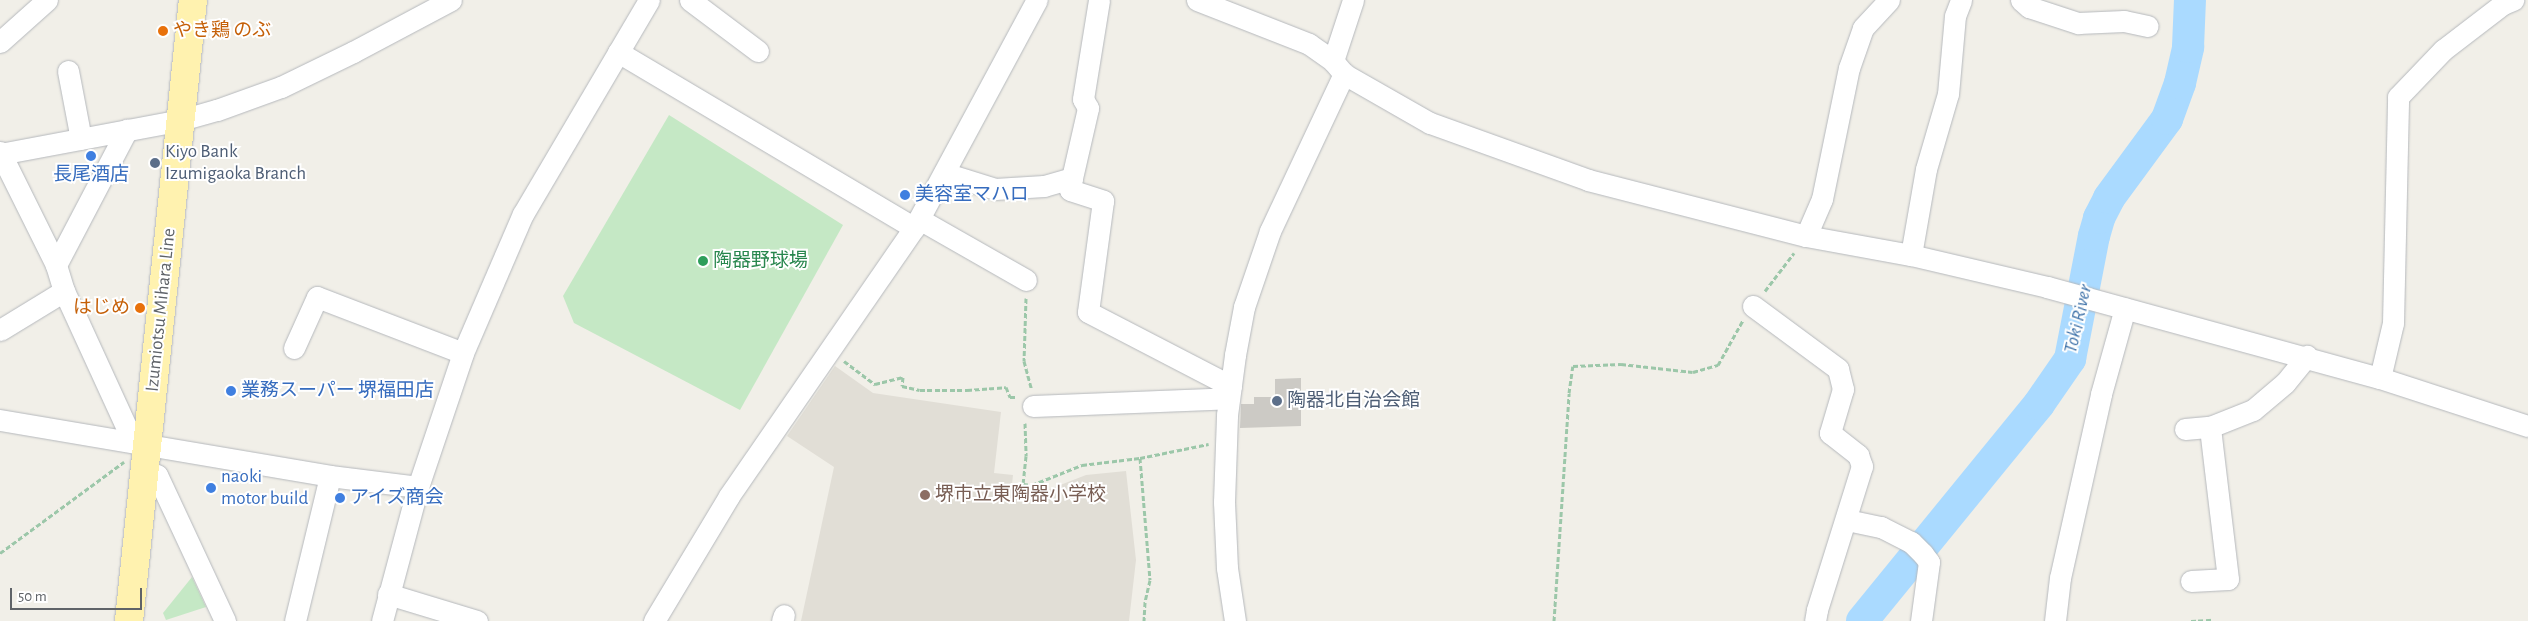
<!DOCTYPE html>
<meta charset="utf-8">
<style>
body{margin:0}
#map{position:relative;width:2528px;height:621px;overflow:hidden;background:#f1efe8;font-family:"Alegreya Sans","Noto Sans JP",sans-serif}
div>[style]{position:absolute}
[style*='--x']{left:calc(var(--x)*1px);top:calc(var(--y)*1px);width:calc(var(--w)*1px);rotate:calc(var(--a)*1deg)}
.education>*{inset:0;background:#e1ded6}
.green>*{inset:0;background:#c5e8c5}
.river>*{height:32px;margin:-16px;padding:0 16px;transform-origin:16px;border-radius:16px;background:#aadaff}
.building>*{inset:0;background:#cccac5}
.path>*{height:3px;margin-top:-1.5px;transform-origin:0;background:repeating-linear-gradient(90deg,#9cc7a9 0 5px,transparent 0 7.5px)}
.roads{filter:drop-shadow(0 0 1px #b5b8bc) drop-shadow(0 0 1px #b5b8bc)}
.minor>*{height:21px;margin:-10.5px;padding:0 10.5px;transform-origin:10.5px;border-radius:10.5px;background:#fff}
.major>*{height:28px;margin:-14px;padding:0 14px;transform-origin:14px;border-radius:14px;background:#fff2af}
.dots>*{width:14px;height:14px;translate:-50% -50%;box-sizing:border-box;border:2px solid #fff;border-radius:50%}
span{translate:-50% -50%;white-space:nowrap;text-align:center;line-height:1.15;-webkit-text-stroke:4px #fff;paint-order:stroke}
.food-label{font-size:19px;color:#c56008}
.left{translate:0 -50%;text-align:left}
.right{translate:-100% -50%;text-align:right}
.service-label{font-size:19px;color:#4e5e75}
.shop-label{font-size:19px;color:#366cbe}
.leisure-label{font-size:19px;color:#27864d}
.street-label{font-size:19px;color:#5f6368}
.education-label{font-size:19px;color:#785e54}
.water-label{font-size:20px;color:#4174aa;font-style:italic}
.scale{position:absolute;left:10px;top:588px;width:132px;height:22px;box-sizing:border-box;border:2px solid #5f6368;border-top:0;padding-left:6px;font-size:15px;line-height:18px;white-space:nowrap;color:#5f6368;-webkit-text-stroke:4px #fff;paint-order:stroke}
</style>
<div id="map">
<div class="education">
<div style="clip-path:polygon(835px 366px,873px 393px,1001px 412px,994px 473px,1013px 475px,1011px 494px,1032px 496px,1086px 475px,1126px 471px,1136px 560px,1129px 621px,801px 621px,834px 467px,787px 436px)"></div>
</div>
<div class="green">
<div style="clip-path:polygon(669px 115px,843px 225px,740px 410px,574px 323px,563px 296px)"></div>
<div style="clip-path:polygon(192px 577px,206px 607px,166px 620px,163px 613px)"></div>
</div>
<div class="river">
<div style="--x:1862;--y:621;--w:280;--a:-50.8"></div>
<div style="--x:2039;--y:404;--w:55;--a:-55.4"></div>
<div style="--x:2070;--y:359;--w:125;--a:-79"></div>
<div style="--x:2094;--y:236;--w:19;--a:-74"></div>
<div style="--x:2099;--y:218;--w:22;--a:-63"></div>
<div style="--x:2109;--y:198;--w:98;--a:-53.7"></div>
<div style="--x:2167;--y:119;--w:38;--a:-70"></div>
<div style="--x:2180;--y:83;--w:37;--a:-77"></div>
<div style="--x:2188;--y:47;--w:47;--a:-87.6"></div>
</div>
<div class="building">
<div style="clip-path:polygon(1301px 378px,1301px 426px,1240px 428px,1241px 404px,1254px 404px,1254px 397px,1275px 397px,1275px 379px)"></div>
</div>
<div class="path">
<div style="--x:1765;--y:291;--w:48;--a:-52.7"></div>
<div style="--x:1026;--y:298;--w:63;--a:91.8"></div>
<div style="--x:1024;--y:361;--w:28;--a:75"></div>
<div style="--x:844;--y:361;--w:39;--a:37"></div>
<div style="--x:875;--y:384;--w:29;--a:-14"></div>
<div style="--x:903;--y:377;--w:9;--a:96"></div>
<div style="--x:902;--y:386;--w:18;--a:13"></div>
<div style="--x:920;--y:390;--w:47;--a:0"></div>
<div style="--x:967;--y:390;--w:39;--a:-4"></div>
<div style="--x:1006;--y:387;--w:11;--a:68"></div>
<div style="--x:1010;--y:397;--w:7;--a:0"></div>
<div style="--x:1025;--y:423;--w:33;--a:88"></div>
<div style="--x:1026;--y:456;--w:28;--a:96"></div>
<div style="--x:1023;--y:484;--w:9;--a:6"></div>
<div style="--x:1032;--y:485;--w:54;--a:-21.8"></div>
<div style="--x:1082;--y:465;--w:58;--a:-6.9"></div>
<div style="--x:1140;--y:458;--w:122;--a:85.3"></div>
<div style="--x:1150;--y:580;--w:23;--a:103"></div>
<div style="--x:1145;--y:602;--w:19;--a:93"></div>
<div style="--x:1140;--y:458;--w:70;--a:-11.5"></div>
<div style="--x:0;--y:553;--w:154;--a:-36.3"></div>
<div style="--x:1554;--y:621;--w:228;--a:-86.2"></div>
<div style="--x:1569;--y:393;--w:27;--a:-82"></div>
<div style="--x:1573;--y:366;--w:48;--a:-2.4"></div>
<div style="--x:1621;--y:364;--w:72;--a:6.3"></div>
<div style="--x:1693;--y:372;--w:26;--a:-16"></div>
<div style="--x:1718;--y:365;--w:51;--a:-60.9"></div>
<div style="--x:2191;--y:621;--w:22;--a:-3"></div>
</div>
<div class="roads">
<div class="minor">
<div style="--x:690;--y:0;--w:85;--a:36.9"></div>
<div style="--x:1197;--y:0;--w:120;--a:21.4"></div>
<div style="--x:1309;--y:44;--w:29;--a:35"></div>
<div style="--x:1333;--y:61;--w:17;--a:50"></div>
<div style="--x:1344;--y:74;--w:99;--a:29.7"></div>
<div style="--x:1430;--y:123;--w:168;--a:19.8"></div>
<div style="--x:1588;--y:180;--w:225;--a:14.4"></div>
<div style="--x:1806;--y:236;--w:107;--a:10.3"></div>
<div style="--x:1911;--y:255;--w:140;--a:13.2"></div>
<div style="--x:2047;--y:287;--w:345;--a:15.3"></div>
<div style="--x:2380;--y:378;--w:57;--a:-76.7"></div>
<div style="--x:2393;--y:323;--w:226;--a:-88.7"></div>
<div style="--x:2398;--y:97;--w:65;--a:-46.2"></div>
<div style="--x:2443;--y:50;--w:76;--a:-37.5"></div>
<div style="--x:2503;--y:4;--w:11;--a:-22"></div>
<div style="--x:2021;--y:0;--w:11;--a:41"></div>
<div style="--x:2029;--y:7;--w:52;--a:18.1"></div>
<div style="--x:2078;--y:23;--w:46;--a:-2.5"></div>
<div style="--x:2124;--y:21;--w:24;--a:12"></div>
<div style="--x:0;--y:42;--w:63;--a:-41.8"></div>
<div style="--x:618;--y:52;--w:344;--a:30.7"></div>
<div style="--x:1333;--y:61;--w:64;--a:-71.8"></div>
<div style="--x:68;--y:71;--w:69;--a:79.2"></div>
<div style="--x:0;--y:152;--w:126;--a:63.6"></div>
<div style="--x:56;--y:265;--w:27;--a:73"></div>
<div style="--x:64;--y:291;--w:166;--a:65.4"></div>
<div style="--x:0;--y:154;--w:184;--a:-10.6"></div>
<div style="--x:181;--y:120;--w:37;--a:-16"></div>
<div style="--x:217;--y:110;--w:68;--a:-19.8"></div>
<div style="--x:281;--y:87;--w:80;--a:-25.9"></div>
<div style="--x:353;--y:52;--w:111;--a:-28"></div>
<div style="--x:944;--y:173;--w:53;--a:17.4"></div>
<div style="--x:995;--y:189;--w:49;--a:-3.5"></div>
<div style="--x:1044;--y:186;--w:29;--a:-16"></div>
<div style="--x:1072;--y:178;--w:72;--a:-77.1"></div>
<div style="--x:1088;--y:108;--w:10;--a:-119"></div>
<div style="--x:1083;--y:99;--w:100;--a:-80.8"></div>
<div style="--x:1072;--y:178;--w:12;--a:99"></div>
<div style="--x:1070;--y:190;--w:35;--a:18"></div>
<div style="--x:1103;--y:201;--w:112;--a:97.7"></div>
<div style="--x:1088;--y:312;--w:161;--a:27.4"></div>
<div style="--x:919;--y:219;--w:123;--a:29.7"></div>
<div style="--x:1806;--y:236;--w:40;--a:-66.6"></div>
<div style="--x:1822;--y:199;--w:134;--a:-78.4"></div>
<div style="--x:1849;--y:68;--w:42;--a:-70.7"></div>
<div style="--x:1863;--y:28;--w:38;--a:-47"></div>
<div style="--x:1911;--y:255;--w:87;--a:-80.1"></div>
<div style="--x:1926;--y:169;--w:78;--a:-73.7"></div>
<div style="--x:1948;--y:94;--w:78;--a:-84.9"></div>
<div style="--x:1955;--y:16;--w:17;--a:-69"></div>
<div style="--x:56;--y:265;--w:153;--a:-62.3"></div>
<div style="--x:1753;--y:306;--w:106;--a:36.5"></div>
<div style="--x:1838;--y:369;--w:21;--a:76"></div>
<div style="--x:1843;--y:389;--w:46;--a:106.5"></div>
<div style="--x:1830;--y:433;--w:36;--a:38"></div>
<div style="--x:1858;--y:455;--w:12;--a:70"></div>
<div style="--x:1862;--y:466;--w:151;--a:107.4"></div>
<div style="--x:1817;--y:610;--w:11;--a:100"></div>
<div style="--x:0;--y:330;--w:75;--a:-31.4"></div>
<div style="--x:294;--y:348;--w:56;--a:-65.7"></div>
<div style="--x:317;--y:297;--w:156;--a:21"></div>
<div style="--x:2380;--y:378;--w:156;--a:18"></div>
<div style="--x:1033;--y:406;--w:196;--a:-2.3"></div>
<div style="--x:0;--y:420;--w:335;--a:9.6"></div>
<div style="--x:330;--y:476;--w:89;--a:7.1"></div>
<div style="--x:2185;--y:429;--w:25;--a:-5"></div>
<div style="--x:2210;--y:427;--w:46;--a:-21.6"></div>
<div style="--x:2253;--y:410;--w:42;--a:-40.2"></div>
<div style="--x:2285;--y:383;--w:35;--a:-51"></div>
<div style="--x:144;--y:473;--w:13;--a:9"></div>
<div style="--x:157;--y:475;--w:161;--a:65"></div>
<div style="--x:1847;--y:520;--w:35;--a:12"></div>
<div style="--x:1881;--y:527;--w:34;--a:27"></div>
<div style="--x:1911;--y:542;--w:17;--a:45"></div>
<div style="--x:1923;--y:554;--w:10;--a:53"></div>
<div style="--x:1929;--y:562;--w:60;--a:97.7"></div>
<div style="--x:2191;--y:581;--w:37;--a:-3"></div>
<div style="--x:2228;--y:579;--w:153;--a:-96.8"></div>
<div style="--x:388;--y:594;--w:93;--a:16.9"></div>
<div style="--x:295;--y:621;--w:149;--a:-76.4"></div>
<div style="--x:382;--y:621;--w:139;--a:-75"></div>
<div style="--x:418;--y:487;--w:141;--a:-71.4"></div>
<div style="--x:463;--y:353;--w:151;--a:-66.7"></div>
<div style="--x:523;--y:214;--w:248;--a:-59.5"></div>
<div style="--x:654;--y:621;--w:146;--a:-59"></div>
<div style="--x:729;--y:496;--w:326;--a:-55.4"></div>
<div style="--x:914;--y:228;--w:259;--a:-61.7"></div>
<div style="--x:782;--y:621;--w:6;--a:-72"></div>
<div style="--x:1235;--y:621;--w:54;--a:-98.6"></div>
<div style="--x:1227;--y:568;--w:66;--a:-92.6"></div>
<div style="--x:1224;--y:502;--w:87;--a:-88"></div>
<div style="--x:1227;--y:415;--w:61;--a:-82.4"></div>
<div style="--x:1235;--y:355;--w:49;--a:-79.4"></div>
<div style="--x:1244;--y:307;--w:80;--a:-71.1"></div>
<div style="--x:1270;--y:231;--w:174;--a:-64.8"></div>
<div style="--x:2055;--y:621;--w:43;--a:-83.4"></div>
<div style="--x:2060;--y:578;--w:189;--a:-77.4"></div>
<div style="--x:2101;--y:394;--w:89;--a:-74.4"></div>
</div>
<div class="major">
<div style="--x:129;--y:621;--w:624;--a:-84.12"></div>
</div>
</div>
<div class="dots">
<div style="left:163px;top:31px;background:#e8710a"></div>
<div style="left:91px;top:156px;background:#3f7fe0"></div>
<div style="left:155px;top:163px;background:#5c6f8a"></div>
<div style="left:905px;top:195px;background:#3f7fe0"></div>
<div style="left:703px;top:261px;background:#2e9e5b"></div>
<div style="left:140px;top:308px;background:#e8710a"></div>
<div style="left:231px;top:391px;background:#3f7fe0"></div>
<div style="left:1277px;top:401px;background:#5c6f8a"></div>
<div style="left:211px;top:488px;background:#3f7fe0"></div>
<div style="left:925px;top:495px;background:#8d6e63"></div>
<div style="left:340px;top:498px;background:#3f7fe0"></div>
</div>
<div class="food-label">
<span class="left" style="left:173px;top:31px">やき鶏 のぶ</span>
<span class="right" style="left:130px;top:308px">はじめ</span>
</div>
<div class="service-label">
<span class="left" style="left:165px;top:163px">Kiyo Bank<br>Izumigaoka Branch</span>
<span class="left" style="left:1287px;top:401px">陶器北自治会館</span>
</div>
<div class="shop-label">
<span style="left:91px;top:175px">長尾酒店</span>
<span class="left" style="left:915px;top:195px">美容室マハロ</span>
<span class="left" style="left:241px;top:391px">業務スーパー 堺福田店</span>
<span class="left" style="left:221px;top:488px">naoki<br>motor build</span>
<span class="left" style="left:350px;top:498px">アイズ商会</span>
</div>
<div class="leisure-label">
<span class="left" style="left:713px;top:261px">陶器野球場</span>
</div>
<div class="street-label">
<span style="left:161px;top:310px;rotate:-84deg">Izumiotsu Mihara Line</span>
</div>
<div class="education-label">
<span class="left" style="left:935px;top:495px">堺市立東陶器小学校</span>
</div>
<div class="water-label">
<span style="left:2078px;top:319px;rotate:-77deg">Toki River</span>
</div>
<div class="scale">50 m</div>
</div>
